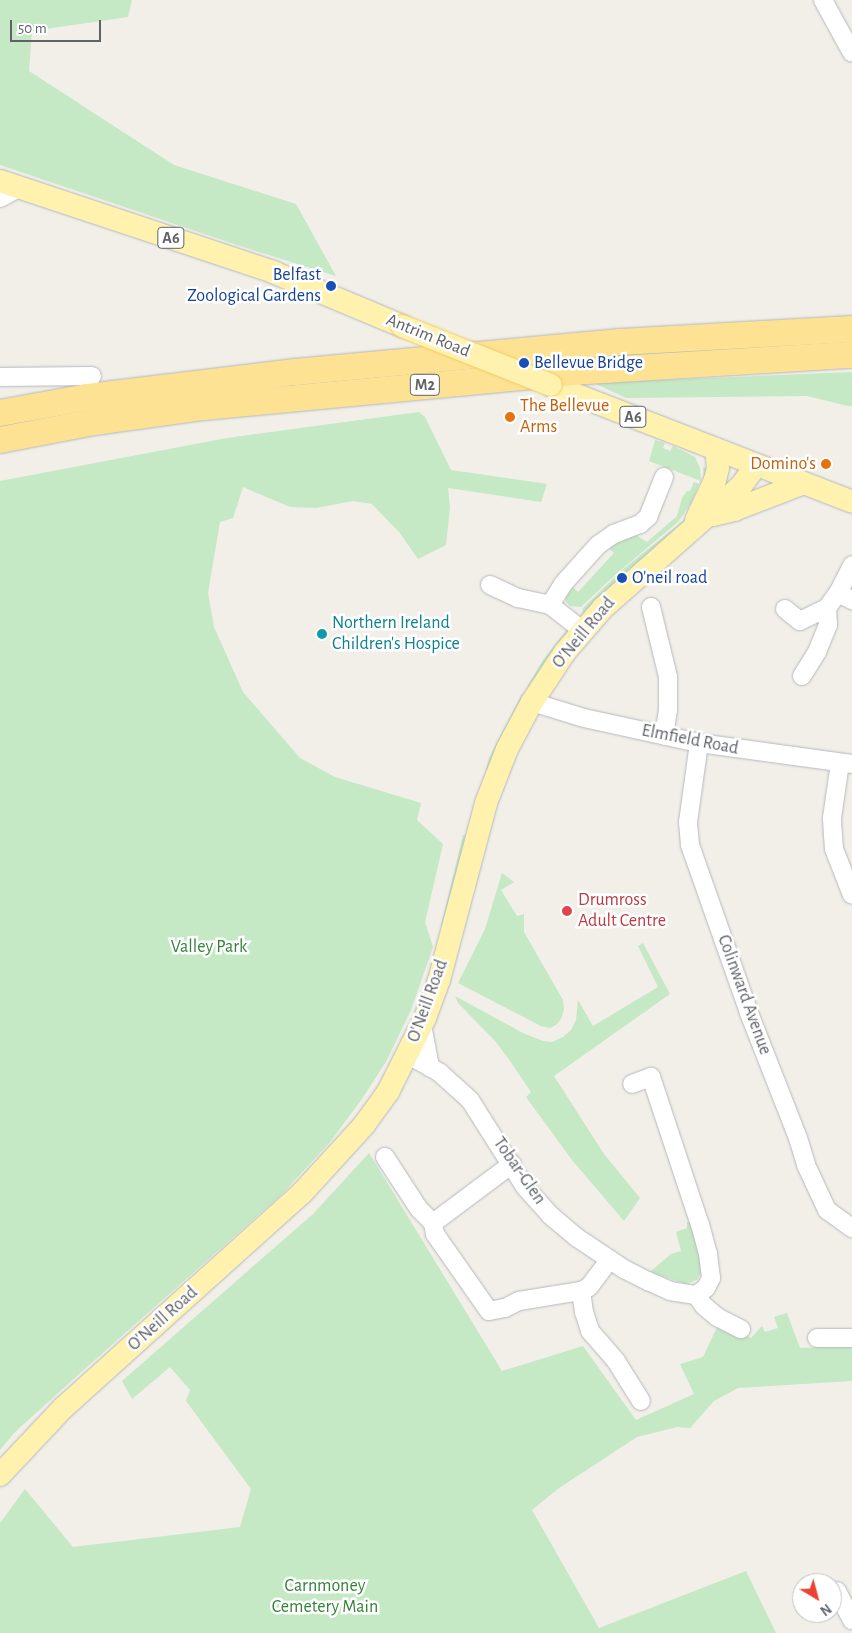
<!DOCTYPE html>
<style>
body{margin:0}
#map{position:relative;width:852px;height:1633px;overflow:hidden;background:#f1efe8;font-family:"Alegreya Sans",sans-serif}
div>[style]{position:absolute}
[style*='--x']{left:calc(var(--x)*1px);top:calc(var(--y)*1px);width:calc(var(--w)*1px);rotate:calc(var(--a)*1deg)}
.green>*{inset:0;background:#c5e8c5}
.roads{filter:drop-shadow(0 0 1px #b5b8bc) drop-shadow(0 0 1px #b5b8bc)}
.minor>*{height:18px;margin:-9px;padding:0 9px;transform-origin:9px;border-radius:9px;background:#fff}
.major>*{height:22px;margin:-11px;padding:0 11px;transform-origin:11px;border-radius:11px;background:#fff2af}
.highway>*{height:26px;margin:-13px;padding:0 13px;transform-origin:13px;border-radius:13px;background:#fde293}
.bridges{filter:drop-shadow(0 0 1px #f2c960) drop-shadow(0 0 1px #f2c960)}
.major-bridge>*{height:22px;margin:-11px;padding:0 11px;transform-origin:11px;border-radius:11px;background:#fff2af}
.dots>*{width:14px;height:14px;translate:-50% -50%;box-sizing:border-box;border:2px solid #fff;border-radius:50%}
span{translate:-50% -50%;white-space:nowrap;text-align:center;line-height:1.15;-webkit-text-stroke:5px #fff;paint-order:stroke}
.shield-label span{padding:1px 4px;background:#fff;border:1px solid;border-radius:4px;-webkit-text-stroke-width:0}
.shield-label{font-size:16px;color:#5f6368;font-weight:700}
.transit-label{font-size:18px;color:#164399}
.right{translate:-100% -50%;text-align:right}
.left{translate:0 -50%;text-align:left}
.street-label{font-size:18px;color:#5f6368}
.food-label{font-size:18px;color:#c56008}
.culture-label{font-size:18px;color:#0d838f}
.health-label{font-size:18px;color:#be3a42}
.park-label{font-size:18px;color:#348238}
.north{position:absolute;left:792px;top:1573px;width:50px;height:50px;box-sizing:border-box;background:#fff;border:1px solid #bfc1c3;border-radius:50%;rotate:143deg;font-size:14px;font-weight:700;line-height:20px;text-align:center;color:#5f6368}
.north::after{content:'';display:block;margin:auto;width:18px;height:22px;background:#ea4335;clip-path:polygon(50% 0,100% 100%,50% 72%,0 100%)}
.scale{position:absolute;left:10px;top:20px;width:91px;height:22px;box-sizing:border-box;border:2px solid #5f6368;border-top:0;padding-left:6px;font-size:15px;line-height:18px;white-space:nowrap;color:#5f6368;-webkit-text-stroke:4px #fff;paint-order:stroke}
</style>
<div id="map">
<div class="green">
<div style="clip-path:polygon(0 0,132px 0,128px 17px,32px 31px,29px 71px,174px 165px,296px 204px,336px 276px,240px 246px,0 165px)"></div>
<div style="clip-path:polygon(852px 372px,852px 406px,848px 406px,807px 396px,626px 398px,594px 383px)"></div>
<div style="clip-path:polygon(419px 412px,425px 417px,451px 470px,547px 484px,541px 502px,448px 488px,450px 507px,446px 545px,418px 559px,399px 532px,372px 504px,353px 501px,316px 508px,290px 507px,243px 487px,233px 518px,220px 522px,208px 593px,214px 627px,243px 692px,300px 758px,335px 777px,421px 803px,417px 820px,443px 844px,425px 922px,433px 947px,411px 1010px,387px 1060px,362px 1099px,330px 1142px,282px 1194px,88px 1366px,15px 1432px,0 1450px,0 481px,227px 438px)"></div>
<div style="clip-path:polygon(655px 440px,665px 443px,663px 448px,670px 451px,673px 446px,695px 457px,700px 468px,701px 481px,649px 461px)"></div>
<div style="clip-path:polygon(703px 467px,712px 470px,693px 514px,582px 616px,583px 608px,622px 570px,684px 520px,690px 512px,704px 480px)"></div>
<div style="clip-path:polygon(694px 482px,699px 484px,691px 503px,678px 522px,616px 574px,581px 607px,570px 606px,566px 602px,566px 597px,571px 590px,571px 585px,578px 592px,614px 553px,607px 546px,634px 534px,647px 542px,677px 516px,682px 498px,687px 491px,690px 491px)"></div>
<div style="clip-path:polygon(569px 627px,570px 632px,530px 687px,527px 687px,543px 660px)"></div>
<div style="clip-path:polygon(522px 694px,524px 696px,489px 770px,486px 770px,489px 758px)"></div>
<div style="clip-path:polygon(463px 835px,466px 835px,444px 925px,441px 926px)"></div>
<div style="clip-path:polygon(502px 873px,514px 882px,501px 890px,517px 916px,524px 914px,524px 932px,563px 1000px,564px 1010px,561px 1019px,556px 1025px,550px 1028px,541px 1026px,458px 983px,485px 929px)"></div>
<div style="clip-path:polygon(643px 943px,670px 994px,554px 1076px,604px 1154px,640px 1198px,624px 1221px,572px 1160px,526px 1097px,531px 1092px,510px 1061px,496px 1042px,458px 1003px,455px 996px,523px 1033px,543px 1041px,552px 1042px,563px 1037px,571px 1030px,576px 1020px,578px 1000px,593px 1026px,658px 987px,638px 946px)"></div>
<div style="clip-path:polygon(369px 1153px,502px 1371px,583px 1346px,636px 1420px,694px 1394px,680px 1364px,703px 1357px,720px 1321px,751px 1338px,762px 1326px,765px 1332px,778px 1328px,774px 1317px,787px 1313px,800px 1348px,852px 1346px,852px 1381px,738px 1388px,714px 1401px,690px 1428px,677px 1427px,637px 1437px,559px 1488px,532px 1510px,599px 1628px,746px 1571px,776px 1633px,0 1633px,0 1523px,25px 1489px,73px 1547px,240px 1527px,251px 1489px,186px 1401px,190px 1390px,170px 1367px,132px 1399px,122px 1381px,313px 1214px)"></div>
<div style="clip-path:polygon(690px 1221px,700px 1250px,702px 1271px,697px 1280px,685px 1284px,650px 1272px,671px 1254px,681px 1251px,676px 1232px,687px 1228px,687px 1222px)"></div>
</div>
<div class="roads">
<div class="minor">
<div style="--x:823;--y:0;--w:60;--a:61.3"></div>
<div style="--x:0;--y:198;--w:21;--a:-28"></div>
<div style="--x:0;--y:377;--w:92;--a:-0.6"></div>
<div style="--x:490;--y:585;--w:31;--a:25"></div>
<div style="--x:518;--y:598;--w:33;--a:12"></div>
<div style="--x:550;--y:605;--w:41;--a:38"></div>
<div style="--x:838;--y:593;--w:16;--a:27"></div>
<div style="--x:550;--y:605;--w:25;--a:-58"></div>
<div style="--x:563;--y:584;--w:52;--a:-48.1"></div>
<div style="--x:598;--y:545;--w:19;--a:-35"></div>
<div style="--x:614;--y:534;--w:28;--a:-21"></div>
<div style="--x:640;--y:524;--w:11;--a:-41"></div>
<div style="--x:648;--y:517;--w:43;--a:-68.2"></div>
<div style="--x:651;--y:607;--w:72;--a:76.3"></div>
<div style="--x:668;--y:677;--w:33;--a:90"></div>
<div style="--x:668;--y:710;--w:26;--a:99"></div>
<div style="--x:785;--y:609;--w:19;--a:39"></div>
<div style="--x:800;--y:621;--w:30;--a:-26"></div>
<div style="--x:827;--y:608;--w:19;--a:-54"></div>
<div style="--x:838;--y:593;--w:31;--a:-63"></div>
<div style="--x:802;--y:676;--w:28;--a:-58"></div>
<div style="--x:817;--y:652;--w:29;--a:-68"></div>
<div style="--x:828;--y:625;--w:17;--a:-93"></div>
<div style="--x:532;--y:702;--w:54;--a:17.1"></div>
<div style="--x:584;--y:718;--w:118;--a:12.3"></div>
<div style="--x:699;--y:743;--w:154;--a:7.8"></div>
<div style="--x:699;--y:743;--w:80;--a:97.9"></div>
<div style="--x:688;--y:822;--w:23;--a:85"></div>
<div style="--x:690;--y:845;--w:178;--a:70.6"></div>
<div style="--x:749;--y:1013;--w:134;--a:68.6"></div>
<div style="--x:798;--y:1138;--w:28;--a:73"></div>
<div style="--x:806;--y:1165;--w:50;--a:65"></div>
<div style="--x:827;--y:1210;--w:31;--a:36"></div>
<div style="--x:840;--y:763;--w:56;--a:98.3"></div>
<div style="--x:832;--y:818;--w:17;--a:87"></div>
<div style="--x:833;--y:835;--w:14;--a:86"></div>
<div style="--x:834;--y:849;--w:49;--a:68.6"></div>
<div style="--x:422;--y:1025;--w:43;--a:79.2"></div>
<div style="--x:408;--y:1055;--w:37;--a:29"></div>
<div style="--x:440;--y:1073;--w:40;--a:42"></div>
<div style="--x:470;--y:1100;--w:103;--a:57.7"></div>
<div style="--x:525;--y:1187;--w:38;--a:48"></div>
<div style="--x:550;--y:1215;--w:34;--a:40"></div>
<div style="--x:576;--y:1237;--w:58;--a:33.7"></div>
<div style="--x:624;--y:1269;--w:27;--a:27"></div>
<div style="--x:648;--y:1281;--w:24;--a:24"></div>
<div style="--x:670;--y:1291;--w:26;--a:9"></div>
<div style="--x:696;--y:1295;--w:12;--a:-35"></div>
<div style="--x:706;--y:1288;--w:11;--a:-63"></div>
<div style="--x:711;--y:1278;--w:24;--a:-97"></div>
<div style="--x:708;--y:1254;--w:30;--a:-105"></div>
<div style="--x:700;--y:1225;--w:156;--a:-108.3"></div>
<div style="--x:651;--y:1077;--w:20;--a:160"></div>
<div style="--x:385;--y:1157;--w:62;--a:56.8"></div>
<div style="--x:419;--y:1209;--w:20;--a:45"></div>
<div style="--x:512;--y:1164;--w:99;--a:143.2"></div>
<div style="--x:433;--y:1223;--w:11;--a:80"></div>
<div style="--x:435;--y:1234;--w:94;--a:55"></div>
<div style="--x:489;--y:1311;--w:16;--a:-11"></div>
<div style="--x:505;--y:1308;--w:16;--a:-27"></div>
<div style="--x:519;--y:1301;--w:63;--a:-9.2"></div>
<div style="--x:581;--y:1291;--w:9;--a:-27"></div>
<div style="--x:589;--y:1287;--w:34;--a:-53"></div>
<div style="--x:581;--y:1291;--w:21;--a:82"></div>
<div style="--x:584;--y:1312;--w:20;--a:72"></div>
<div style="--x:590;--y:1331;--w:40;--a:49"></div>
<div style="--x:616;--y:1361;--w:47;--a:58"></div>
<div style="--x:696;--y:1295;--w:14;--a:54"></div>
<div style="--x:704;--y:1306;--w:17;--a:40"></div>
<div style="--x:717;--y:1317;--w:27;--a:27"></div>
<div style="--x:817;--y:1338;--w:35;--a:0"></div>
<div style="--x:837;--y:1591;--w:33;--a:63"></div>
</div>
<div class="major">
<div style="--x:0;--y:181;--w:288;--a:18.4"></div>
<div style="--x:273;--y:272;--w:140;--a:22.7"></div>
<div style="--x:551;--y:385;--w:323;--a:21.2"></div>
<div style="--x:713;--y:515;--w:22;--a:-13"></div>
<div style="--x:734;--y:510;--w:75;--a:-21.1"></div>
<div style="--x:696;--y:520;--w:44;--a:-64.6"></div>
<div style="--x:715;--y:480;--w:12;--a:-76"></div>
<div style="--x:718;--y:468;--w:19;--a:-96"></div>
<div style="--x:0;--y:1475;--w:92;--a:-46.8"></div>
<div style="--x:63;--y:1408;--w:321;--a:-42"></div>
<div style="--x:302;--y:1193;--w:92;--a:-47.6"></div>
<div style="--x:364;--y:1125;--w:41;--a:-54"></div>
<div style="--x:388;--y:1092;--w:83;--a:-63.4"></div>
<div style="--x:425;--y:1018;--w:40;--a:-69.8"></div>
<div style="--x:439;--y:980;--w:183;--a:-75.1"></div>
<div style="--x:486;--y:803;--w:58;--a:-68.7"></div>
<div style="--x:507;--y:749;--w:53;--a:-62"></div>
<div style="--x:532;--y:702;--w:60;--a:-56.6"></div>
<div style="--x:565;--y:652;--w:58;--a:-49.2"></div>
<div style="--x:603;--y:608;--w:184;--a:-41.5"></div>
<div style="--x:741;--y:486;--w:26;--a:-54"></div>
</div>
<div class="highway">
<div style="--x:0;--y:413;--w:89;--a:-10.3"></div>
<div style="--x:88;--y:397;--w:209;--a:-6.9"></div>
<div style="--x:295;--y:372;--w:326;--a:-5.3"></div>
<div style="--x:620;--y:342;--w:232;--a:-3.2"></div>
<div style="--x:0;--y:440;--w:96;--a:-10.8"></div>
<div style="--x:94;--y:422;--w:111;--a:-7.8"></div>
<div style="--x:204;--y:407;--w:385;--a:-5.4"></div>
<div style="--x:587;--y:371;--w:265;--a:-3.5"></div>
</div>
</div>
<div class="bridges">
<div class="major-bridge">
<div style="--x:402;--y:326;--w:160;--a:21.6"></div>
</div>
</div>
<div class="dots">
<div style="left:331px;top:286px;background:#1a4fb4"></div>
<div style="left:524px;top:363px;background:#1a4fb4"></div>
<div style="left:510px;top:417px;background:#e8710a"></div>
<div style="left:826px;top:464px;background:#e8710a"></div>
<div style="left:622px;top:578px;background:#1a4fb4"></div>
<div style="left:322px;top:634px;background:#0f9aa8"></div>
<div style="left:567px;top:911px;background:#e0444e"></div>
</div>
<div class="shield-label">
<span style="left:171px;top:238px">A6</span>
<span style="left:425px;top:385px">M2</span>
<span style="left:633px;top:417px">A6</span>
</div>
<div class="transit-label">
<span class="right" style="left:321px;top:286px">Belfast<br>Zoological Gardens</span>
<span class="left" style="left:534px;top:363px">Bellevue Bridge</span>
<span class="left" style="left:632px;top:578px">O'neil road</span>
</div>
<div class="street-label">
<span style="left:428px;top:336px;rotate:22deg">Antrim Road</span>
<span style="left:584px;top:633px;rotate:-50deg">O'Neill Road</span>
<span style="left:690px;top:740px;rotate:11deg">Elmfield Road</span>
<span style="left:744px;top:995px;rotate:70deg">Colinward Avenue</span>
<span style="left:428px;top:1001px;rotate:-70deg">O'Neill Road</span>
<span style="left:519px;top:1171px;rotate:55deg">Tobar-Glen</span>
<span style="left:163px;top:1319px;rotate:-42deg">O'Neill Road</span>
</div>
<div class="food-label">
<span class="left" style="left:520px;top:417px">The Bellevue<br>Arms</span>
<span class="right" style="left:816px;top:464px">Domino's</span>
</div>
<div class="culture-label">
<span class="left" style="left:332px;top:634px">Northern Ireland<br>Children's Hospice</span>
</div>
<div class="health-label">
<span class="left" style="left:578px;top:911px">Drumross<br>Adult Centre</span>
</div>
<div class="park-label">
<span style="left:209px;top:947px">Valley Park</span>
<span style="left:325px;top:1597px">Carnmoney<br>Cemetery Main</span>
</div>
<div class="north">N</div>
<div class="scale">50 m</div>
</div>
